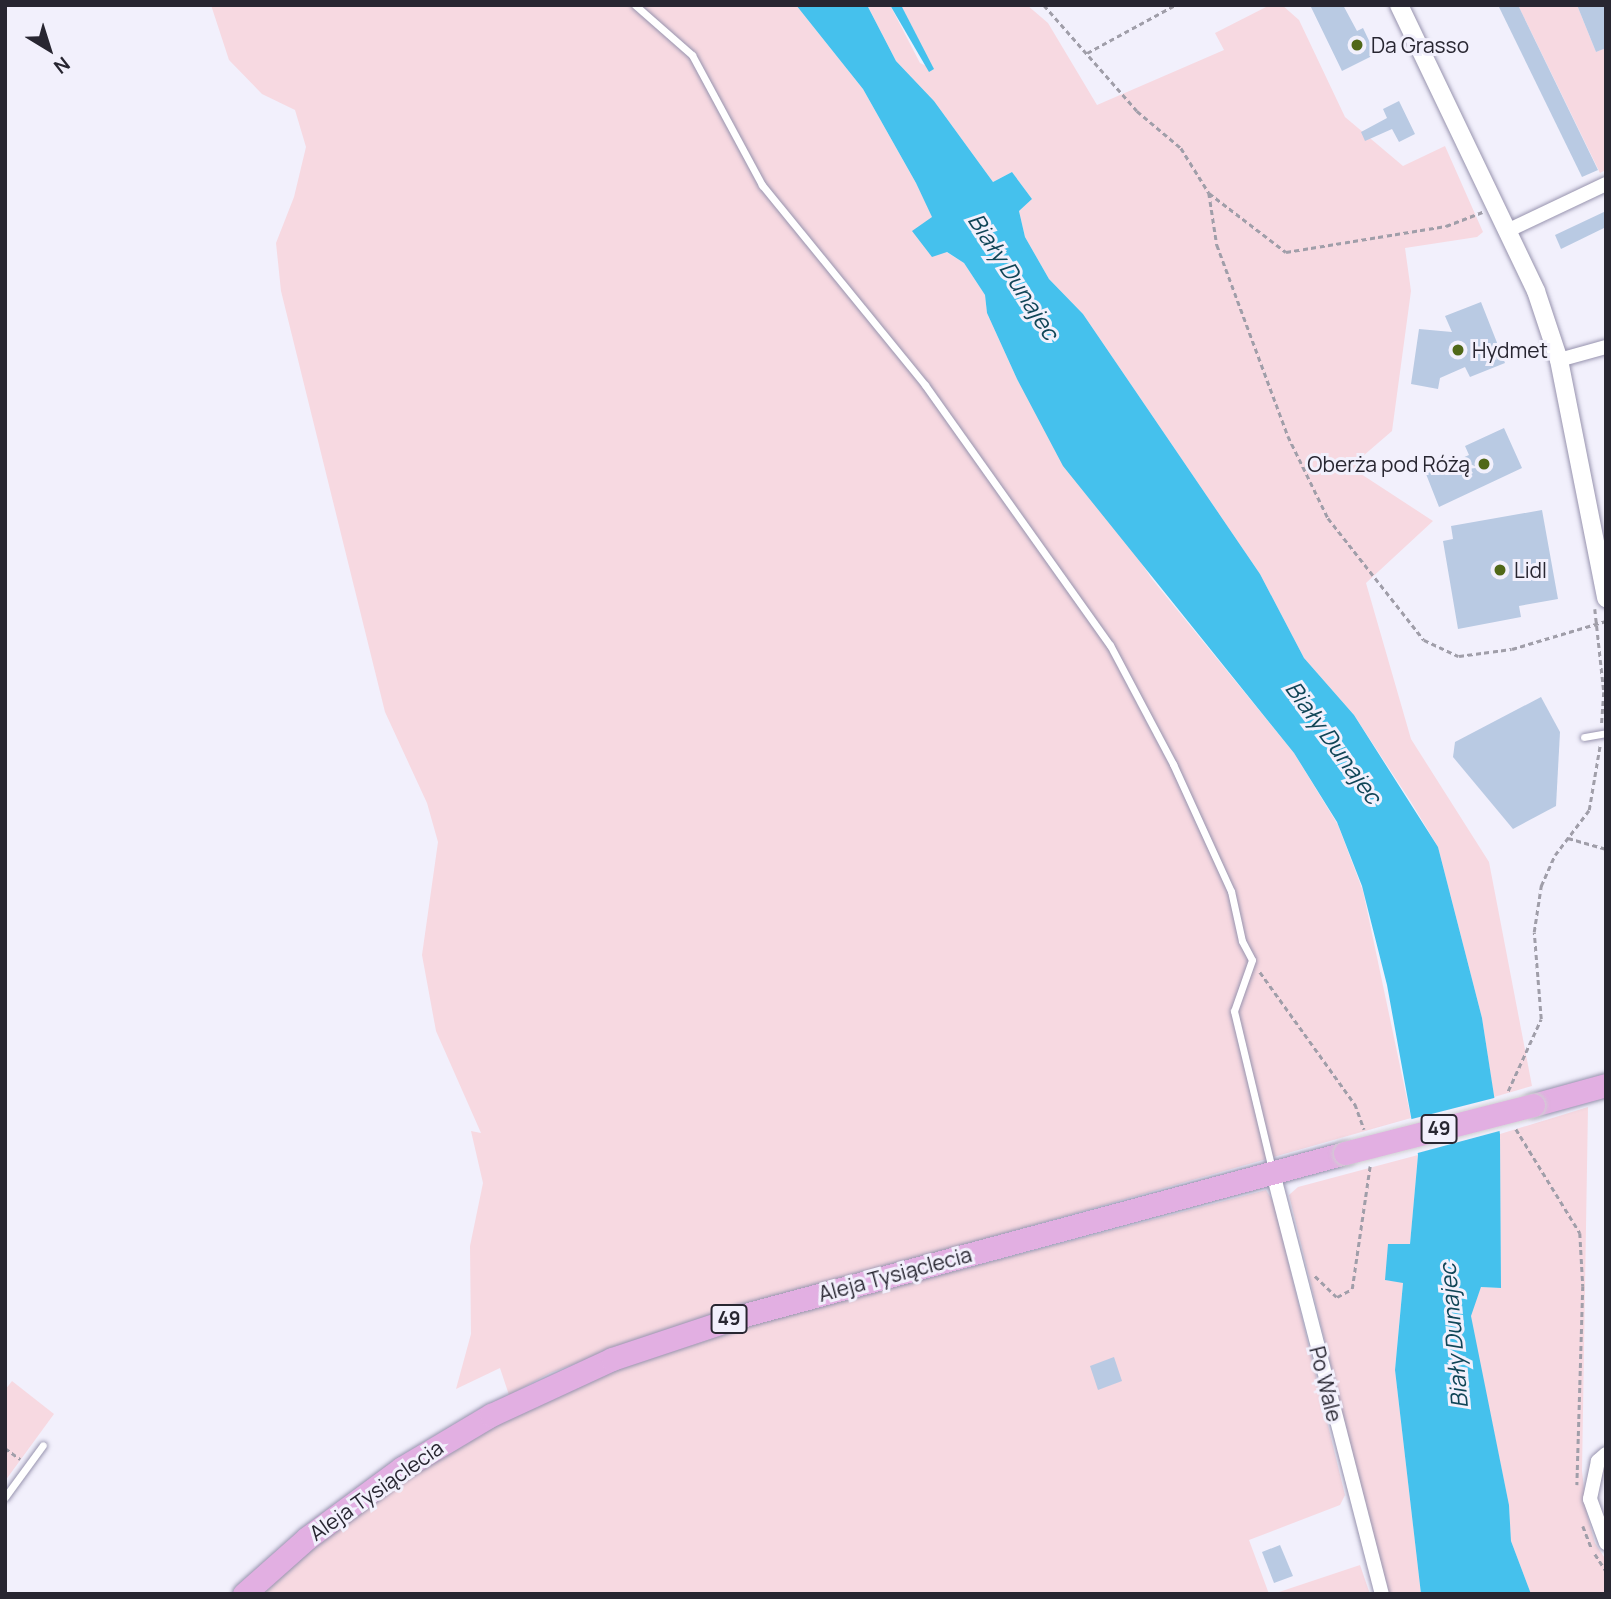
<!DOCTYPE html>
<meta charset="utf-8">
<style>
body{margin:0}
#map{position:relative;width:1611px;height:1599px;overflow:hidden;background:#f2f0fc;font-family:Manrope,sans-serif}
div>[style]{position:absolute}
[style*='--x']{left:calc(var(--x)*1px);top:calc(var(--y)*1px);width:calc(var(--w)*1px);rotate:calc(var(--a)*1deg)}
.green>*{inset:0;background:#f7d9e1}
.water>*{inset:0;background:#45c1ed}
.pier>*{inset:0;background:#f2f0fc}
.building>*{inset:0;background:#b9cae3}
.path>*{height:2.5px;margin-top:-1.25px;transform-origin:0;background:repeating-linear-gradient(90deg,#a09ea9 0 5px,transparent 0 8.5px)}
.roads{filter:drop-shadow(0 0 2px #9793ae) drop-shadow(0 0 2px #9793ae)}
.service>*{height:7px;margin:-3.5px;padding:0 3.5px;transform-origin:3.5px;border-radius:3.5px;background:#fff}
.minor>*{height:14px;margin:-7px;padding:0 7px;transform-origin:7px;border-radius:7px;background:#fff}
.tertiary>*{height:18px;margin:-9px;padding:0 9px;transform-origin:9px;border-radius:9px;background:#fff}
.primary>*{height:23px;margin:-11.5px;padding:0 11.5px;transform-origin:11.5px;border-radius:11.5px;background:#e2afe2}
.bridges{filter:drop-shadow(0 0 2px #d0cfd2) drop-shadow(0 0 2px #d0cfd2)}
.primary-bridge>*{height:23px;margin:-11.5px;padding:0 11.5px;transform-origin:11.5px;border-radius:11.5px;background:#e2afe2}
.dots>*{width:19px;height:19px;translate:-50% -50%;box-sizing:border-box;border:4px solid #f2f0fc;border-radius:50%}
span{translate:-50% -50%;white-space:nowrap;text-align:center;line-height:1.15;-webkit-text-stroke:6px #f2f0fc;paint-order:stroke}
.shield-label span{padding:2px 5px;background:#f2f0fc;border:2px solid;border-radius:5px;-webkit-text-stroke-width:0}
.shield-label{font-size:19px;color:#282631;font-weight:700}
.poi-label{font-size:21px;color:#282631}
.left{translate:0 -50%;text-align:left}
.right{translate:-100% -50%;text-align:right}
.street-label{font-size:21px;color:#282631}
.water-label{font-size:23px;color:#104557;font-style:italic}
.frame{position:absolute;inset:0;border:7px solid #282631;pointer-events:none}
.north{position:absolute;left:14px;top:14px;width:70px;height:70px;-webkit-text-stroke:5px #f2f0fc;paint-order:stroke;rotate:142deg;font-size:19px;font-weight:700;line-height:28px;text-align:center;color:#282631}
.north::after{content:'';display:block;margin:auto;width:24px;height:32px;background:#282631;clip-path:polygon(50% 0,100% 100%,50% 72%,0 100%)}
</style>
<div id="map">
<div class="green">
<div style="clip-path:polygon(211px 5px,796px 5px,863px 89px,916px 183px,933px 217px,913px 231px,964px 263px,985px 295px,987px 313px,1017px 379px,1152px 579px,1294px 753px,1338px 825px,1363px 891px,1411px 1118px,677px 1326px,550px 1373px,509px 1395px,500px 1368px,456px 1389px,471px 1334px,470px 1246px,483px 1183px,471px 1131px,481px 1133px,436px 1031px,422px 955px,438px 842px,427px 803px,385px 712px,281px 291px,276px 243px,294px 197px,306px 147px,295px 110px,262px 94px,229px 60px)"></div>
<div style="clip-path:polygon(867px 5px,890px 5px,920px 63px,933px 69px,901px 5px,1027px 5px,1048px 23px,1097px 105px,1224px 50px,1215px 33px,1270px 5px,1282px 5px,1299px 20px,1345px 117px,1403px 166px,1445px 146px,1483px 232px,1477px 237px,1405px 248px,1411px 291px,1392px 431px,1363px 456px,1358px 472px,1433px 521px,1366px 583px,1411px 739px,1489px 862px,1532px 1086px,1494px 1097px,1482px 1018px,1438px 847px,1411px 802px,1354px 715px,1304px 658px,1260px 574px,1083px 314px,1049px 279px,1025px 237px,1019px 211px,1032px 199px,1012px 172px,993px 182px,934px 101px,896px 61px)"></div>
<div style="clip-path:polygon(1518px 5px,1577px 5px,1596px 52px,1605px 48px,1606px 170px,1600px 173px)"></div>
<div style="clip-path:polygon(1588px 1107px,1582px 1471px,1587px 1514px,1595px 1543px,1606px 1560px,1606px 1594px,1531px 1594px,1511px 1541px,1509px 1505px,1470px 1316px,1481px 1287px,1501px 1288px,1500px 1134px)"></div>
<div style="clip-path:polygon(1418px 1155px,1410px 1245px,1385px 1280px,1403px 1282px,1395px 1370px,1421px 1594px,1387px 1594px,1289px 1195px,1298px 1187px)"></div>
<div style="clip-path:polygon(1266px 1190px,1274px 1203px,1345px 1495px,1340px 1505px,1249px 1540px,1269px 1594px,260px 1594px,324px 1538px,422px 1469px,521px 1411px,627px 1365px,771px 1319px)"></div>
<div style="clip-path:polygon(12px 1381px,54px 1414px,5px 1481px,5px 1390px)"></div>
<div style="clip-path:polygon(1360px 1565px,1370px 1594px,1273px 1594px)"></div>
</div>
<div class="water">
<div style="clip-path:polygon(796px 5px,867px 5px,896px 61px,934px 101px,993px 182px,1012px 172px,1032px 199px,1019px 211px,1025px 237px,1049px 279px,1083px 314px,1260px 574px,1304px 658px,1354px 715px,1438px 847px,1482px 1018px,1500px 1134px,1501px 1288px,1481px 1287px,1471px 1316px,1509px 1505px,1511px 1541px,1531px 1594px,1421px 1594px,1395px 1370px,1403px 1283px,1385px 1280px,1388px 1244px,1410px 1244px,1418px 1155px,1387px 985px,1362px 886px,1337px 822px,1294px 753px,1063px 466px,1017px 379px,987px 313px,985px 295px,964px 263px,947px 252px,932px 257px,912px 231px,932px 217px,916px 183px,863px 89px)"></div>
<div style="clip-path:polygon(890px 5px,901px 5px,934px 69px,929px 72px)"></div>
</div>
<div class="pier">
<div style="clip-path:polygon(1498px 1097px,1503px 1130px,1414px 1154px,1408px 1120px)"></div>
</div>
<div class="building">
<div style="clip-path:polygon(1310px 5px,1343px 5px,1357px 31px,1363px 28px,1373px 49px,1370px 57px,1342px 71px)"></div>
<div style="clip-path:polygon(1498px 5px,1518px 5px,1598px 170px,1582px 177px)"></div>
<div style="clip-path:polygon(1577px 5px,1606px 5px,1606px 48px,1596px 52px)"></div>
<div style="clip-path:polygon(1399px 101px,1415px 134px,1399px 142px,1392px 129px,1365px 141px,1361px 132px,1387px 118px,1383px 109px)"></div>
<div style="clip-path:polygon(1606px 211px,1606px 227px,1561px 249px,1555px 235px)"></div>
<div style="clip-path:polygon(1481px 302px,1505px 363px,1470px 377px,1465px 367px,1440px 378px,1438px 389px,1411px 384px,1419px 329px,1452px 332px,1445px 316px)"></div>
<div style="clip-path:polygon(1504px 428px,1522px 468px,1439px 507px,1426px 474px,1469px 455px,1465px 446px)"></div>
<div style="clip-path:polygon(1542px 510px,1558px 599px,1519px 606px,1521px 617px,1458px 629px,1443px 541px,1453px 539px,1451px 526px)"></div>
<div style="clip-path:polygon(1541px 697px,1560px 732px,1556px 806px,1513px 829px,1453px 757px,1455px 742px)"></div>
<div style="clip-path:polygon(1114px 1357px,1122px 1381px,1098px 1390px,1090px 1366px)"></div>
<div style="clip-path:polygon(1280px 1545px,1293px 1576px,1274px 1583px,1262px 1552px)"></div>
</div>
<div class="path">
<div style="--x:1044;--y:5;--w:141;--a:48.7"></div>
<div style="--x:1137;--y:111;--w:57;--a:40.1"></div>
<div style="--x:1181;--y:148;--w:53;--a:58.1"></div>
<div style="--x:1209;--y:193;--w:97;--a:37.5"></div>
<div style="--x:1286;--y:252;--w:162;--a:-9.2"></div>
<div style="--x:1446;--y:226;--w:39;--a:-21"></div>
<div style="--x:1087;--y:53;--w:100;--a:-28.6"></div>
<div style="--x:1209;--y:193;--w:53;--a:81.3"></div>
<div style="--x:1217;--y:245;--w:204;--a:69.6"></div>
<div style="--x:1288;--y:436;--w:91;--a:64"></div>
<div style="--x:1328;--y:518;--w:155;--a:51.8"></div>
<div style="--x:1424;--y:640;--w:38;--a:25"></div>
<div style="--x:1459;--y:656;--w:53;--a:-7.5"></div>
<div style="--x:1512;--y:649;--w:98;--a:-16.6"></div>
<div style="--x:1595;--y:609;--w:83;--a:83.8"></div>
<div style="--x:1604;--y:692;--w:32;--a:94"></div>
<div style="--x:1568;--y:838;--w:40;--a:16"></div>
<div style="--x:1260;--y:972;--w:163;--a:54.3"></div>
<div style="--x:1355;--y:1104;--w:27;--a:70"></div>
<div style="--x:1508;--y:1091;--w:79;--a:-65.4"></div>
<div style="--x:1541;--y:1019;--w:87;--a:-94.6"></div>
<div style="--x:1534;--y:932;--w:47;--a:-81.3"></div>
<div style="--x:1541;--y:886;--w:34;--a:-66"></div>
<div style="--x:1555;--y:855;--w:56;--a:-52.9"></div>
<div style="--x:1589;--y:810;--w:66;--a:-80.4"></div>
<div style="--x:1516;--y:1129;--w:122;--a:58.4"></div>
<div style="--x:1580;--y:1233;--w:53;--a:86.8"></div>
<div style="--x:1583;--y:1286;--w:199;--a:91.7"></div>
<div style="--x:1315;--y:1276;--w:30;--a:44"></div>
<div style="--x:1337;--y:1297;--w:17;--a:-28"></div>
<div style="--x:1352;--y:1289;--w:124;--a:-81.7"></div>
<div style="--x:5;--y:1448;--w:19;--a:36"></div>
<div style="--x:1583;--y:1526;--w:25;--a:69"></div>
<div style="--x:1595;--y:1554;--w:20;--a:57"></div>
</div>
<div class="roads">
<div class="service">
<div style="--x:635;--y:5;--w:76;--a:41.3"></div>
<div style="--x:692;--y:55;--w:148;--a:61.7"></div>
<div style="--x:762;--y:185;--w:258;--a:50.8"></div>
<div style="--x:925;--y:385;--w:319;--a:54.6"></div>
<div style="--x:1110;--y:645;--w:135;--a:62.1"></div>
<div style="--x:1173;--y:764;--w:140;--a:65.5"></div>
<div style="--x:1231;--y:891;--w:51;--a:77.6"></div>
<div style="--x:1242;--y:941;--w:21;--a:62"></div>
<div style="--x:1252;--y:960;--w:54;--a:109.4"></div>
<div style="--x:1234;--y:1011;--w:163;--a:76.5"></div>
<div style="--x:1584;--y:737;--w:22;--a:-10"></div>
<div style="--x:5;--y:1497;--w:64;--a:-53.8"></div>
</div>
<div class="minor">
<div style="--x:1509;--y:230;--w:107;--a:-25.4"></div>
<div style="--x:1559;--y:360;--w:49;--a:-15.5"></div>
<div style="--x:1273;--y:1173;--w:435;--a:75.5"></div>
<div style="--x:1606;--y:1454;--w:11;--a:139"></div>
<div style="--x:1598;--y:1461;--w:39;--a:102"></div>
<div style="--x:1590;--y:1499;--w:47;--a:70"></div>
</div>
<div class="tertiary">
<div style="--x:1399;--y:5;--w:317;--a:64.4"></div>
<div style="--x:1536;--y:291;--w:73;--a:71.6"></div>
<div style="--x:1559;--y:360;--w:243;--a:78.8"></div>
</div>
<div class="primary">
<div style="--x:1533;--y:1105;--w:76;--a:-15.3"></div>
<div style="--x:244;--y:1594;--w:84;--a:-41.6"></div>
<div style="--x:307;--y:1538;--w:118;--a:-36.4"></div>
<div style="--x:402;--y:1468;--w:104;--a:-30.8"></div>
<div style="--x:491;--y:1415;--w:133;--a:-24.8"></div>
<div style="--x:612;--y:1359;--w:136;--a:-18.4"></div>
<div style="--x:741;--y:1316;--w:626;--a:-15.1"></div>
</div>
</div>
<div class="bridges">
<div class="primary-bridge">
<div style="--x:1345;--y:1153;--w:194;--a:-14.3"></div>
</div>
</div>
<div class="dots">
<div style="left:1357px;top:45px;background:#506818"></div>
<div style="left:1458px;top:350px;background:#506818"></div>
<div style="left:1484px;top:464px;background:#506818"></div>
<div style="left:1500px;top:570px;background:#506818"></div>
</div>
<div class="shield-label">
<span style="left:1439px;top:1129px">49</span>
<span style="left:729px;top:1319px">49</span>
</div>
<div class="poi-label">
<span class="left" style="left:1371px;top:45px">Da Grasso</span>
<span class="left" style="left:1472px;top:350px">Hydmet</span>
<span class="right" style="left:1470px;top:464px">Oberża pod Różą</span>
<span class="left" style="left:1514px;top:570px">Lidl</span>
</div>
<div class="street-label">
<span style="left:895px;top:1274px;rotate:-15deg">Aleja Tysiąclecia</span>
<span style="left:1326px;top:1384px;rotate:76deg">Po Wale</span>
<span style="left:376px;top:1490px;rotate:-35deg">Aleja Tysiąclecia</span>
</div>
<div class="water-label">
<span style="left:1014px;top:276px;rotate:57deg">Biały Dunajec</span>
<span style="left:1334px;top:742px;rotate:54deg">Biały Dunajec</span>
<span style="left:1453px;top:1336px;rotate:-95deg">Biały Dunajec</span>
</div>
<div class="frame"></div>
<div class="north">N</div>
</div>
